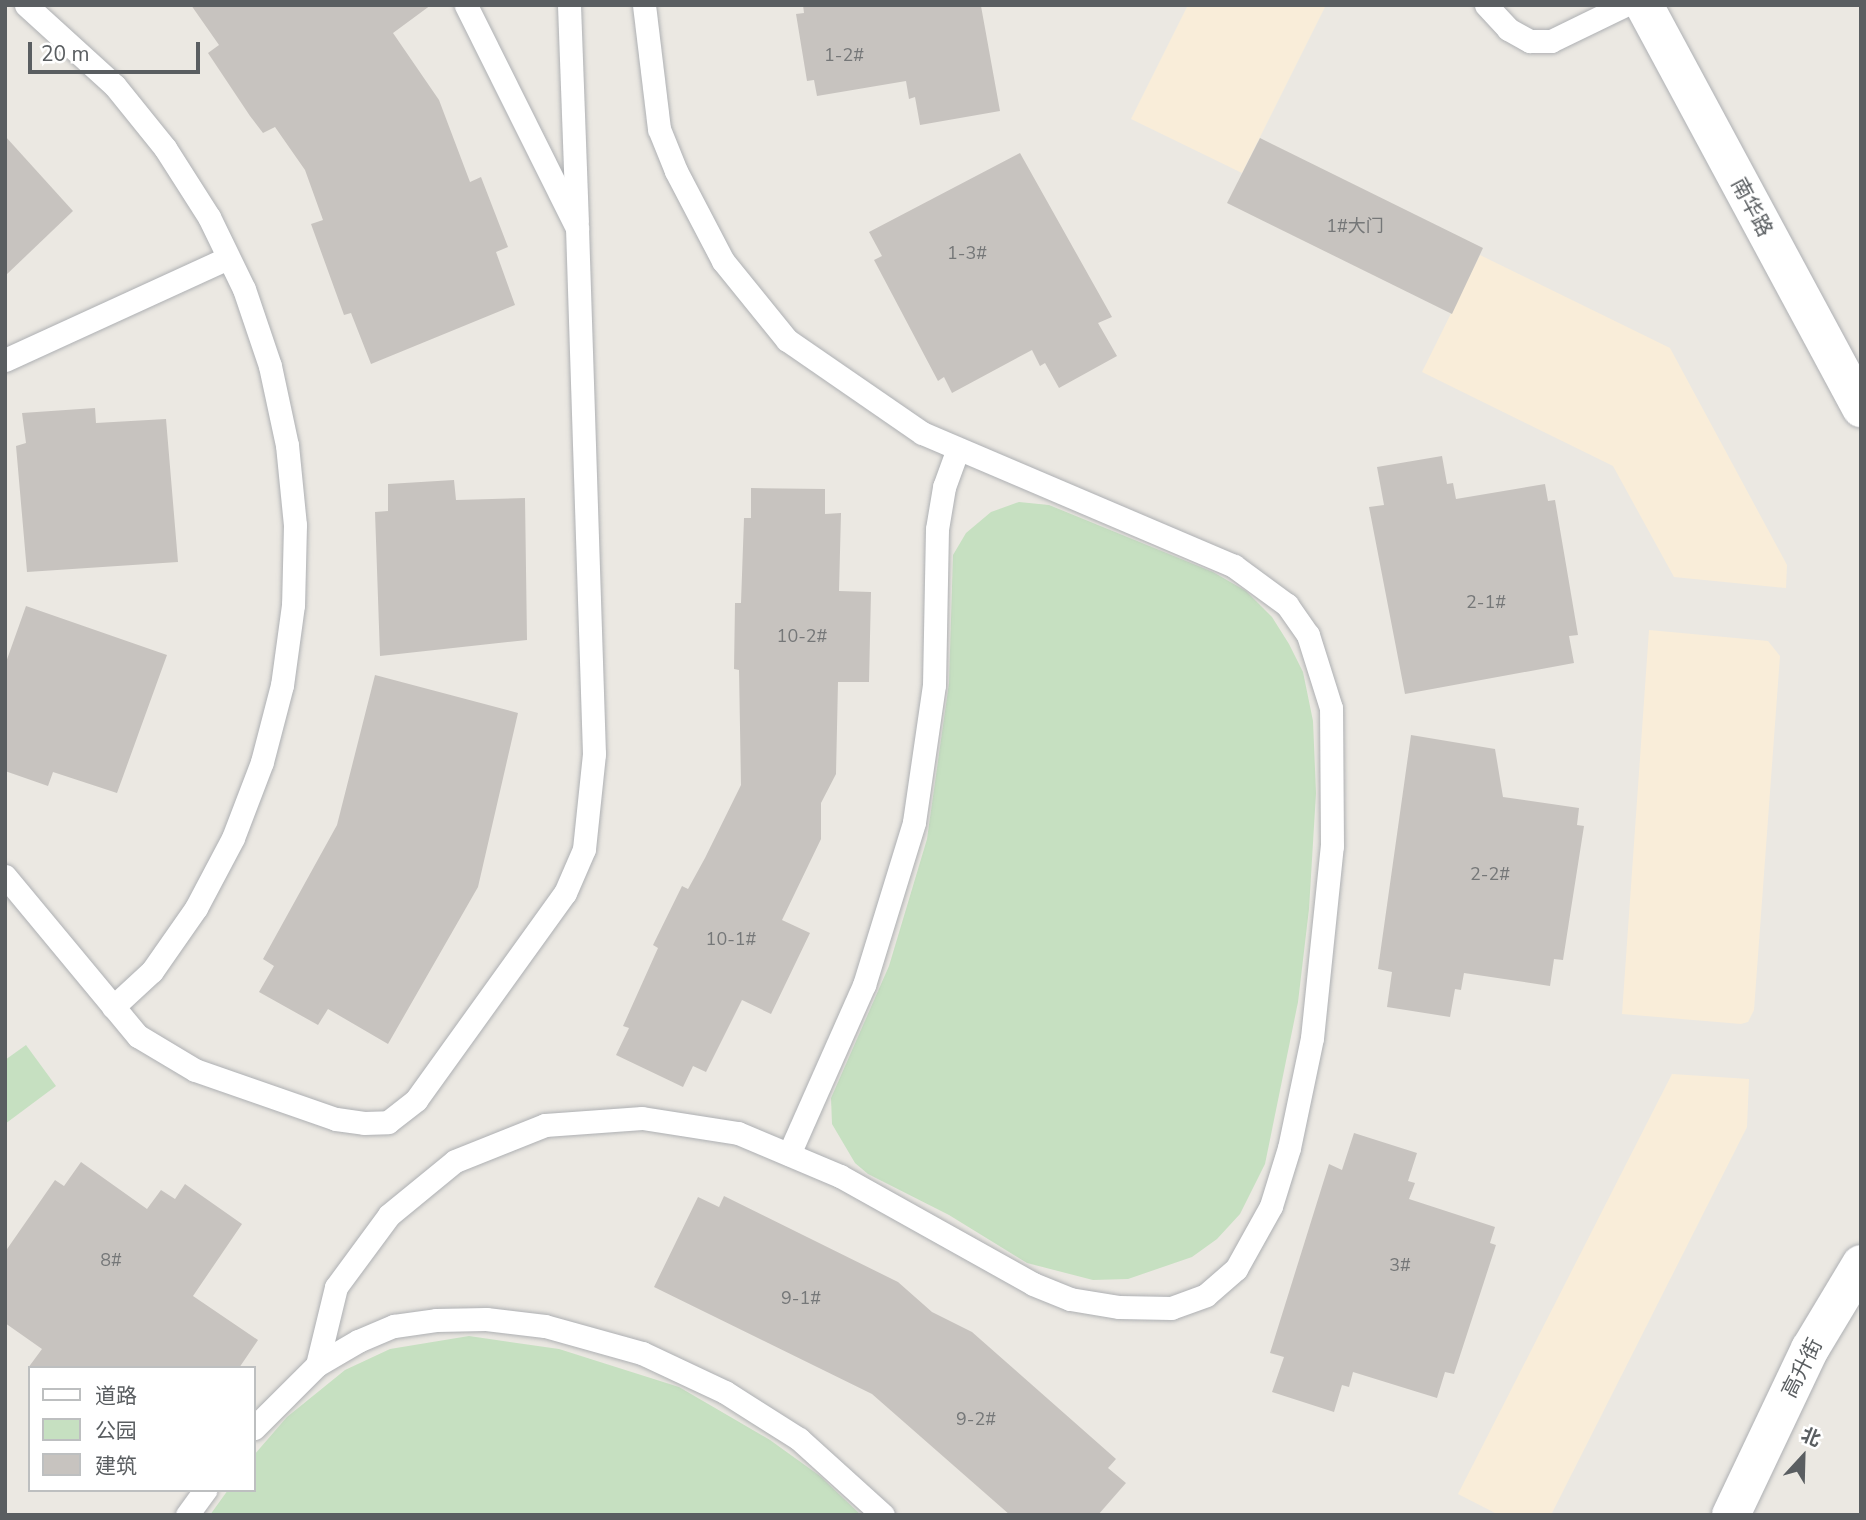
<!DOCTYPE html>
<meta charset="utf-8">
<style>
body{margin:0}
#map{position:relative;width:1866px;height:1520px;overflow:hidden;background:#ebe8e2;font-family:"Nunito Sans","Noto Sans SC",sans-serif}
div>[style]{position:absolute}
[style*='--x']{left:calc(var(--x)*1px);top:calc(var(--y)*1px);width:calc(var(--w)*1px);rotate:calc(var(--a)*1deg)}
.commercial>*{inset:0;background:#f9edd9}
.green>*{inset:0;background:#c6e0c1}
.building>*{inset:0;background:#c7c3bf}
.roads{filter:drop-shadow(0 0 2px #aeb0b3) drop-shadow(0 0 2px #aeb0b3)}
.service>*{height:23px;margin:-11.5px;padding:0 11.5px;transform-origin:11.5px;border-radius:11.5px;background:#fff}
.minor>*{height:38px;margin:-19px;padding:0 19px;transform-origin:19px;border-radius:19px;background:#fff}
span{translate:-50% -50%;white-space:nowrap;text-align:center;line-height:1.15;-webkit-text-stroke:5px #fff;paint-order:stroke}
.number-label{font-size:18px;color:#757778}
.number-label span{-webkit-text-stroke-width:0}
.street-label{font-size:21px;color:#5a5e61}
.frame{position:absolute;inset:0;border:7px solid #5a5e61;pointer-events:none}
.legend{position:absolute;left:28px;top:1366px;width:228px;height:126px;box-sizing:border-box;background:#fff;border:2px solid #bdbfc0;margin:0;padding:9px 12px;list-style:none;font-size:21px;color:#5a5e61}
.legend li{display:flex;align-items:center;gap:14px;height:35px}
.legend b{width:35px;border:2px solid #bdbfc0}
.north{position:absolute;left:1768px;top:1422px;width:70px;height:70px;-webkit-text-stroke:5px #fff;paint-order:stroke;rotate:22deg;font-size:19px;font-weight:700;line-height:28px;text-align:center;color:#5a5e61}
.north::after{content:'';display:block;margin:auto;width:24px;height:32px;background:#5a5e61;clip-path:polygon(50% 0,100% 100%,50% 72%,0 100%)}
.scale{position:absolute;left:28px;top:42px;width:172px;height:32px;box-sizing:border-box;border:4px solid #5a5e61;border-top:0;padding-left:9px;font-size:21px;line-height:24px;white-space:nowrap;color:#5a5e61;-webkit-text-stroke:5px #fff;paint-order:stroke}
</style>
<div id="map">
<div class="commercial">
<div style="clip-path:polygon(1188px 5px,1326px 5px,1242px 173px,1131px 119px)"></div>
<div style="clip-path:polygon(1480px 255px,1670px 348px,1787px 565px,1786px 588px,1674px 577px,1613px 466px,1422px 372px)"></div>
<div style="clip-path:polygon(1649px 630px,1768px 641px,1780px 656px,1754px 1010px,1748px 1022px,1741px 1024px,1622px 1014px)"></div>
<div style="clip-path:polygon(1672px 1074px,1749px 1079px,1747px 1127px,1551px 1515px,1499px 1515px,1458px 1494px)"></div>
</div>
<div class="green">
<div style="clip-path:polygon(1019px 502px,1049px 505px,1213px 572px,1246px 591px,1272px 617px,1289px 644px,1303px 672px,1313px 721px,1316px 793px,1309px 909px,1298px 1002px,1265px 1164px,1240px 1214px,1217px 1239px,1192px 1257px,1128px 1279px,1093px 1280px,1027px 1263px,949px 1215px,868px 1174px,855px 1163px,832px 1124px,831px 1098px,889px 966px,927px 839px,949px 683px,953px 555px,966px 533px,991px 512px)"></div>
<div style="clip-path:polygon(26px 1045px,56px 1086px,5px 1124px,5px 1060px)"></div>
<div style="clip-path:polygon(469px 1336px,559px 1349px,679px 1387px,770px 1440px,820px 1476px,861px 1515px,210px 1515px,228px 1490px,254px 1490px,254px 1455px,287px 1417px,345px 1370px,390px 1349px)"></div>
</div>
<div class="building">
<div style="clip-path:polygon(191px 5px,431px 5px,393px 33px,439px 100px,470px 182px,481px 177px,508px 247px,496px 252px,515px 305px,371px 364px,351px 313px,344px 315px,311px 224px,323px 220px,305px 170px,275px 127px,263px 133px,250px 116px,208px 53px,219px 45px)"></div>
<div style="clip-path:polygon(803px 5px,981px 6px,1000px 111px,920px 125px,915px 97px,909px 99px,906px 81px,817px 96px,814px 80px,807px 81px,796px 14px,804px 13px)"></div>
<div style="clip-path:polygon(5px 136px,73px 211px,5px 276px)"></div>
<div style="clip-path:polygon(1260px 138px,1483px 248px,1452px 314px,1227px 203px)"></div>
<div style="clip-path:polygon(1020px 153px,1112px 317px,1098px 323px,1117px 356px,1059px 388px,1045px 363px,1040px 366px,1032px 350px,952px 393px,944px 377px,938px 381px,874px 260px,882px 256px,869px 232px)"></div>
<div style="clip-path:polygon(95px 408px,96px 423px,166px 419px,178px 562px,27px 572px,16px 446px,26px 443px,22px 413px)"></div>
<div style="clip-path:polygon(1442px 456px,1447px 484px,1453px 483px,1456px 499px,1545px 484px,1548px 501px,1555px 500px,1578px 635px,1569px 636px,1574px 663px,1405px 694px,1369px 507px,1384px 505px,1377px 467px)"></div>
<div style="clip-path:polygon(454px 480px,456px 500px,525px 498px,527px 640px,380px 656px,375px 512px,388px 511px,388px 484px)"></div>
<div style="clip-path:polygon(751px 488px,825px 489px,825px 514px,841px 513px,839px 591px,871px 592px,869px 682px,838px 682px,836px 774px,821px 803px,821px 839px,782px 920px,810px 933px,771px 1014px,742px 1000px,706px 1072px,693px 1066px,683px 1087px,616px 1055px,629px 1028px,623px 1026px,658px 948px,653px 945px,682px 886px,688px 889px,705px 858px,741px 785px,739px 670px,734px 669px,735px 603px,741px 603px,744px 518px,751px 518px)"></div>
<div style="clip-path:polygon(26px 606px,167px 655px,117px 793px,53px 772px,48px 786px,5px 771px,5px 665px)"></div>
<div style="clip-path:polygon(375px 675px,518px 713px,478px 887px,388px 1044px,328px 1009px,318px 1025px,259px 992px,274px 966px,263px 959px,337px 825px)"></div>
<div style="clip-path:polygon(1411px 735px,1495px 749px,1503px 797px,1579px 808px,1577px 825px,1584px 826px,1563px 960px,1554px 959px,1550px 986px,1464px 973px,1461px 990px,1455px 989px,1450px 1017px,1387px 1007px,1392px 972px,1378px 969px)"></div>
<div style="clip-path:polygon(1354px 1133px,1417px 1153px,1408px 1181px,1415px 1183px,1409px 1199px,1495px 1227px,1490px 1243px,1496px 1245px,1454px 1374px,1445px 1372px,1437px 1398px,1353px 1372px,1349px 1387px,1342px 1385px,1334px 1412px,1272px 1392px,1284px 1357px,1270px 1353px,1329px 1164px,1342px 1170px)"></div>
<div style="clip-path:polygon(81px 1162px,147px 1209px,161px 1190px,175px 1199px,185px 1184px,242px 1224px,193px 1296px,258px 1340px,239px 1368px,28px 1368px,42px 1349px,5px 1323px,5px 1252px,55px 1180px,64px 1186px)"></div>
<div style="clip-path:polygon(724px 1196px,898px 1282px,932px 1312px,972px 1332px,1116px 1459px,1108px 1468px,1126px 1483px,1098px 1515px,1010px 1515px,872px 1394px,654px 1287px,698px 1197px,719px 1207px)"></div>
</div>
<div class="roads">
<div class="service">
<div style="--x:26;--y:5;--w:120;--a:42.3"></div>
<div style="--x:115;--y:86;--w:80;--a:51.1"></div>
<div style="--x:165;--y:148;--w:82;--a:57.5"></div>
<div style="--x:209;--y:217;--w:80;--a:64.1"></div>
<div style="--x:244;--y:289;--w:81;--a:71.3"></div>
<div style="--x:270;--y:366;--w:81;--a:77.9"></div>
<div style="--x:287;--y:445;--w:80;--a:84.3"></div>
<div style="--x:295;--y:525;--w:80;--a:91.4"></div>
<div style="--x:293;--y:605;--w:81;--a:97.8"></div>
<div style="--x:282;--y:685;--w:80;--a:104.6"></div>
<div style="--x:262;--y:762;--w:81;--a:110.9"></div>
<div style="--x:233;--y:838;--w:79;--a:117.9"></div>
<div style="--x:196;--y:908;--w:77;--a:124.9"></div>
<div style="--x:152;--y:971;--w:53;--a:137.3"></div>
<div style="--x:569;--y:5;--w:217;--a:87.9"></div>
<div style="--x:1486;--y:5;--w:33;--a:47"></div>
<div style="--x:1508;--y:29;--w:25;--a:29"></div>
<div style="--x:1530;--y:41;--w:21;--a:0"></div>
<div style="--x:1551;--y:41;--w:82;--a:-25.9"></div>
<div style="--x:5;--y:360;--w:245;--a:-24.6"></div>
<div style="--x:5;--y:876;--w:208;--a:50.3"></div>
<div style="--x:138;--y:1036;--w:66;--a:30.8"></div>
<div style="--x:195;--y:1070;--w:149;--a:19.2"></div>
<div style="--x:336;--y:1119;--w:28;--a:8"></div>
<div style="--x:364;--y:1123;--w:24;--a:-2"></div>
<div style="--x:388;--y:1122;--w:36;--a:-38"></div>
<div style="--x:416;--y:1100;--w:255;--a:-54.3"></div>
<div style="--x:565;--y:893;--w:48;--a:-66.6"></div>
<div style="--x:584;--y:849;--w:96;--a:-84"></div>
<div style="--x:594;--y:754;--w:526;--a:-91.85"></div>
<div style="--x:577;--y:228;--w:249;--a:-116.5"></div>
<div style="--x:789;--y:1154;--w:185;--a:-66.1"></div>
<div style="--x:864;--y:985;--w:170;--a:-72.9"></div>
<div style="--x:914;--y:822;--w:138;--a:-81.7"></div>
<div style="--x:934;--y:685;--w:156;--a:-88.9"></div>
<div style="--x:937;--y:529;--w:43;--a:-80.5"></div>
<div style="--x:944;--y:487;--w:38;--a:-70"></div>
<div style="--x:317;--y:1365;--w:80;--a:-76.3"></div>
<div style="--x:336;--y:1287;--w:89;--a:-53.6"></div>
<div style="--x:389;--y:1215;--w:85;--a:-39.3"></div>
<div style="--x:455;--y:1161;--w:97;--a:-21.8"></div>
<div style="--x:545;--y:1125;--w:97;--a:-4.1"></div>
<div style="--x:642;--y:1118;--w:97;--a:8.9"></div>
<div style="--x:738;--y:1133;--w:111;--a:22.9"></div>
<div style="--x:840;--y:1176;--w:221;--a:29.2"></div>
<div style="--x:1033;--y:1284;--w:40;--a:22"></div>
<div style="--x:1070;--y:1299;--w:50;--a:9.3"></div>
<div style="--x:1119;--y:1307;--w:52;--a:1.1"></div>
<div style="--x:1171;--y:1308;--w:37;--a:-20"></div>
<div style="--x:1206;--y:1295;--w:40;--a:-41"></div>
<div style="--x:1236;--y:1269;--w:72;--a:-60.9"></div>
<div style="--x:1271;--y:1206;--w:61;--a:-72.8"></div>
<div style="--x:1289;--y:1148;--w:112;--a:-78.2"></div>
<div style="--x:1312;--y:1038;--w:193;--a:-84.1"></div>
<div style="--x:1332;--y:846;--w:138;--a:-90.4"></div>
<div style="--x:1331;--y:708;--w:77;--a:-107.5"></div>
<div style="--x:1308;--y:635;--w:37;--a:-125"></div>
<div style="--x:1287;--y:605;--w:66;--a:-143.7"></div>
<div style="--x:1234;--y:566;--w:339;--a:-156.9"></div>
<div style="--x:922;--y:433;--w:164;--a:-145.4"></div>
<div style="--x:787;--y:340;--w:102;--a:-129"></div>
<div style="--x:723;--y:261;--w:102;--a:-117.6"></div>
<div style="--x:676;--y:171;--w:45;--a:-112"></div>
<div style="--x:659;--y:129;--w:125;--a:-96.9"></div>
<div style="--x:254;--y:1428;--w:89;--a:-45"></div>
<div style="--x:317;--y:1365;--w:48;--a:-30.3"></div>
<div style="--x:358;--y:1341;--w:39;--a:-23"></div>
<div style="--x:394;--y:1326;--w:42;--a:-8.1"></div>
<div style="--x:436;--y:1320;--w:50;--a:-1.1"></div>
<div style="--x:486;--y:1319;--w:59;--a:6.8"></div>
<div style="--x:545;--y:1326;--w:101;--a:15.6"></div>
<div style="--x:642;--y:1353;--w:92;--a:25.2"></div>
<div style="--x:725;--y:1392;--w:88;--a:32.4"></div>
<div style="--x:799;--y:1439;--w:113;--a:42.1"></div>
<div style="--x:187;--y:1515;--w:31;--a:-54"></div>
</div>
<div class="minor">
<div style="--x:1644;--y:5;--w:458;--a:61.7"></div>
<div style="--x:1731;--y:1515;--w:184;--a:-64.6"></div>
<div style="--x:1810;--y:1349;--w:99;--a:-59"></div>
</div>
</div>
<div class="number-label">
<span style="left:844px;top:55px">1-2#</span>
<span style="left:1355px;top:226px">1#大门</span>
<span style="left:967px;top:253px">1-3#</span>
<span style="left:1486px;top:602px">2-1#</span>
<span style="left:802px;top:636px">10-2#</span>
<span style="left:1490px;top:874px">2-2#</span>
<span style="left:731px;top:939px">10-1#</span>
<span style="left:111px;top:1260px">8#</span>
<span style="left:1400px;top:1265px">3#</span>
<span style="left:801px;top:1298px">9-1#</span>
<span style="left:976px;top:1419px">9-2#</span>
</div>
<div class="street-label">
<span style="left:1752px;top:207px;rotate:62deg">南华路</span>
<span style="left:1802px;top:1368px;rotate:-63deg">高升街</span>
</div>
<div class="frame"></div>
<ul class="legend">
<li><b style="height:9px;background:#fff"></b>道路</li>
<li><b style="height:19px;background:#c6e0c1"></b>公园</li>
<li><b style="height:19px;background:#c7c3bf"></b>建筑</li>
</ul>
<div class="north">北</div>
<div class="scale">20 m</div>
</div>
